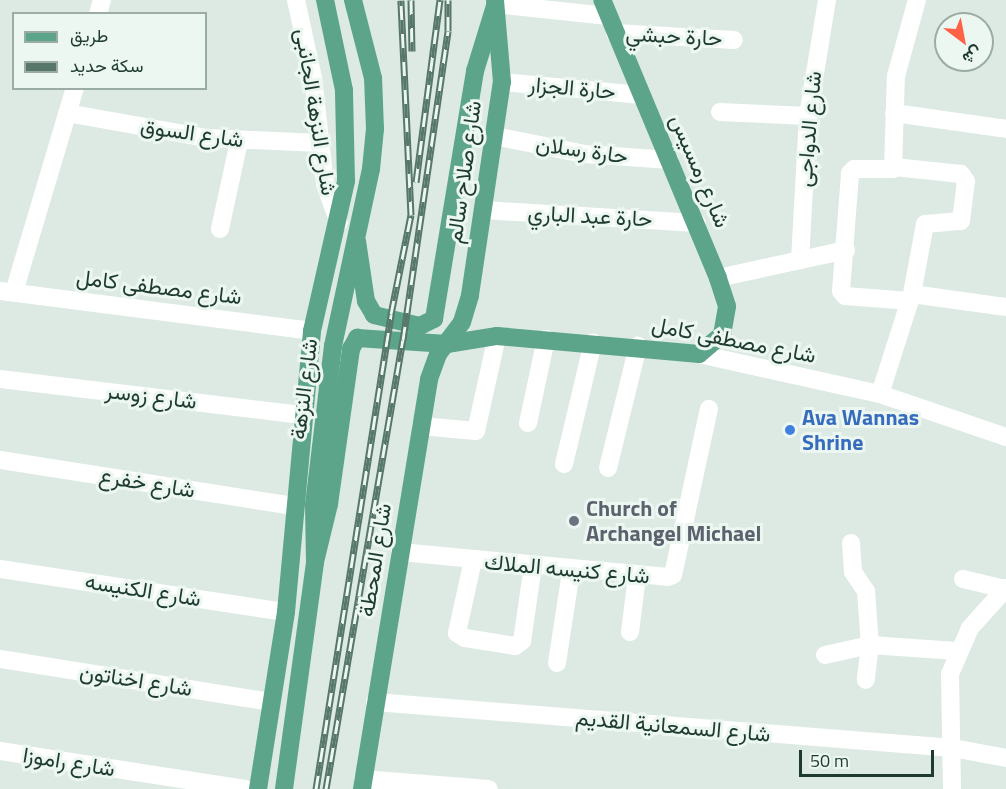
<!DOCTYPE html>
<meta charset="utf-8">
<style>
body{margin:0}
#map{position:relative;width:1006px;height:789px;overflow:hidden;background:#dceae3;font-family:"Titillium Web",Vazirmatn,sans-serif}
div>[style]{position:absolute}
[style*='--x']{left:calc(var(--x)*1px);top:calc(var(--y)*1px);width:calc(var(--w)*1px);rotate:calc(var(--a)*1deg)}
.minor>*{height:18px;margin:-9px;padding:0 9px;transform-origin:9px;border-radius:9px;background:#fff}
.major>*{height:18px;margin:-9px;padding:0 9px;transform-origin:9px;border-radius:9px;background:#5ca58b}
.rail>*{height:7px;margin-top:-3.5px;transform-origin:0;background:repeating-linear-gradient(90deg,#edf7f1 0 14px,#57776b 0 28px);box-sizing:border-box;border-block:2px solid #57776b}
.dots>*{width:16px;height:16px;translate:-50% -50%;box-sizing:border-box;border:3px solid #edf7f1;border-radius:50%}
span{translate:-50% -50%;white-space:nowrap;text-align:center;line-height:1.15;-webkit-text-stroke:6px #edf7f1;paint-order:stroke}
.street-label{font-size:22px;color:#1d3b30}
.shop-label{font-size:22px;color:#366cbe;font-weight:700}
.left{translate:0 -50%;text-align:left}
.worship-label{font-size:22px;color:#5b616d;font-weight:700}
.legend{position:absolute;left:12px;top:12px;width:195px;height:78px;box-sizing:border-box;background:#edf7f1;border:2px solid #9aaca4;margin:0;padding:8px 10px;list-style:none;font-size:18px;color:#1d3b30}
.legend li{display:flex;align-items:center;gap:12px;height:30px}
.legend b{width:30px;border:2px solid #9aaca4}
.north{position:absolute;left:934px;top:12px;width:60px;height:60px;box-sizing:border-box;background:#edf7f1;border:2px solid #9aaca4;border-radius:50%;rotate:148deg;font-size:16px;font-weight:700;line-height:24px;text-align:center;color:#1d3b30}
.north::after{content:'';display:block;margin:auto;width:21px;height:27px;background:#ff6146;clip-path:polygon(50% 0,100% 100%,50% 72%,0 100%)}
.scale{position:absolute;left:799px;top:750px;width:135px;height:27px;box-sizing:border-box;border:3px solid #1d3b30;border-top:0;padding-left:8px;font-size:18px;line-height:21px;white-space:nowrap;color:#1d3b30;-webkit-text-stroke:4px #edf7f1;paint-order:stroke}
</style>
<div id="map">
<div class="minor">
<div style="--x:296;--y:0;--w:80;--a:77.7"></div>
<div style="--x:313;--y:78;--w:107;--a:83.5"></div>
<div style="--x:325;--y:184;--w:41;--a:70.3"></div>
<div style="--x:495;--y:4;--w:114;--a:6.1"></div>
<div style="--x:98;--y:14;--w:15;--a:-74"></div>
<div style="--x:615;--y:33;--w:119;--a:3.4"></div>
<div style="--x:502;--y:82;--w:140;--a:5.3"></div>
<div style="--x:720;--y:112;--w:88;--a:2.6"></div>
<div style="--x:67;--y:113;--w:141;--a:10.2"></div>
<div style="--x:206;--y:138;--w:113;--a:2.5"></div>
<div style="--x:894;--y:113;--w:113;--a:8.1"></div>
<div style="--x:494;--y:136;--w:93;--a:11.2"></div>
<div style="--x:585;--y:154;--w:85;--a:4"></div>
<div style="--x:483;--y:210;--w:214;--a:3.5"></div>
<div style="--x:220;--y:229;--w:90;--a:-77.8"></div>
<div style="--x:800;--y:260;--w:144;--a:-86.8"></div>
<div style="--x:808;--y:116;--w:118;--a:-80.7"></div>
<div style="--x:718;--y:278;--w:131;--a:-12.3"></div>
<div style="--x:0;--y:291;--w:315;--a:7.3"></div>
<div style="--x:14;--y:292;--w:213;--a:-73.4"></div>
<div style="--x:912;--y:294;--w:95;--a:7.9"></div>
<div style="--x:910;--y:301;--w:65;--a:-175.6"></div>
<div style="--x:845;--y:296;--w:6;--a:-129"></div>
<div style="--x:841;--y:291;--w:118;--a:-85.6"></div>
<div style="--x:850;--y:173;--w:6;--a:-45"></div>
<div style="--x:854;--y:169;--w:39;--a:0"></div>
<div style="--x:893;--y:169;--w:93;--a:-88.2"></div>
<div style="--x:896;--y:76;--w:79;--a:-74.6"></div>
<div style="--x:699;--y:354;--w:185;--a:12.5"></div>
<div style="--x:880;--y:394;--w:133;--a:18.8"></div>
<div style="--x:0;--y:379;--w:304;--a:6.8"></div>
<div style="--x:880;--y:394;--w:105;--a:-72.3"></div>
<div style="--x:912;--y:294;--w:71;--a:-79.5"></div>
<div style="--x:925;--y:224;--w:36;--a:-5"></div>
<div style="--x:961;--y:221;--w:40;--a:-82.9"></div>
<div style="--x:966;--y:181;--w:9;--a:-126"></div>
<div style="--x:961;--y:174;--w:67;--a:-174"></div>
<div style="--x:528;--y:423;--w:86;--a:-77.9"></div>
<div style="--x:421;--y:426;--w:55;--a:5.2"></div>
<div style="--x:476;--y:431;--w:97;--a:-77.5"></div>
<div style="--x:0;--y:460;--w:299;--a:8.9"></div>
<div style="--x:564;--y:464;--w:125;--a:-76.6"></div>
<div style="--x:608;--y:468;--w:126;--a:-76.2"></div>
<div style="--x:851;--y:543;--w:29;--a:86"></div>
<div style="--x:853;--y:572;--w:23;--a:56"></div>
<div style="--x:866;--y:591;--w:54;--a:85.8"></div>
<div style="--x:870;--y:645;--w:35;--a:97"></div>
<div style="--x:400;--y:552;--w:269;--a:5.3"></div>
<div style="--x:668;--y:577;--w:5;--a:-22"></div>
<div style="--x:673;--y:575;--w:170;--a:-77.8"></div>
<div style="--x:473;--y:560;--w:75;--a:102.4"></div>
<div style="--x:457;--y:633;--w:9;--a:32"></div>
<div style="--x:465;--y:638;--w:51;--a:9.1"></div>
<div style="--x:515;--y:646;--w:9;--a:-36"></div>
<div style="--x:522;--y:641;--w:76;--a:-81.7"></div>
<div style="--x:0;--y:569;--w:289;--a:8.6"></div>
<div style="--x:963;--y:579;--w:43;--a:13.4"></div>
<div style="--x:630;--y:632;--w:56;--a:-82.9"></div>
<div style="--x:825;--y:655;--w:46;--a:-12.5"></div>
<div style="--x:870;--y:645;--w:87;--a:3.9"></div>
<div style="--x:0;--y:659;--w:275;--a:9"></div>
<div style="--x:557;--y:663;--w:93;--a:-81.3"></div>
<div style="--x:375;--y:702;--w:580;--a:4.55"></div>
<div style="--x:953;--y:748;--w:54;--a:10.7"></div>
<div style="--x:0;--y:751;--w:248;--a:8.8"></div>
<div style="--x:363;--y:779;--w:126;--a:4.5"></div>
<div style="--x:952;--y:789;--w:115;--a:-91"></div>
<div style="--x:950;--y:674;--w:50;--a:-66.5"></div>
<div style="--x:970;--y:628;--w:54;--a:-48"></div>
</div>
<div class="major">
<div style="--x:357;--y:241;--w:61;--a:81.5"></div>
<div style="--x:366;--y:301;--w:16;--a:60"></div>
<div style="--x:374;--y:315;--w:47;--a:13.4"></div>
<div style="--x:420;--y:326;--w:16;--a:-27"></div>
<div style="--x:434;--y:319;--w:251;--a:-80.6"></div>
<div style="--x:475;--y:71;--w:68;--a:-72.9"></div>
<div style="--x:315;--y:562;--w:60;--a:-76.4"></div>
<div style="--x:329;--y:504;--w:157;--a:-81.9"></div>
<div style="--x:351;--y:349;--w:13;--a:-61"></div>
<div style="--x:357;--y:338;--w:90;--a:3.8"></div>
<div style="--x:447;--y:344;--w:51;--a:-9.1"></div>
<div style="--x:497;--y:336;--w:203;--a:5.1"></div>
<div style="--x:699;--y:354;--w:30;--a:-40"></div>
<div style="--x:722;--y:335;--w:29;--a:-80"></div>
<div style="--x:727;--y:306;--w:29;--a:-108"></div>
<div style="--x:718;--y:278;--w:301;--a:-112.6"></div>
<div style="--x:258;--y:789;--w:179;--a:-81"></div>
<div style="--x:286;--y:612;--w:282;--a:-84.7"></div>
<div style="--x:312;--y:331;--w:154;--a:-77.2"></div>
<div style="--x:346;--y:181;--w:91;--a:-91.3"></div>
<div style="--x:344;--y:90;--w:92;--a:-101.9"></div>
<div style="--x:284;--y:789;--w:229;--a:-82.2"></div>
<div style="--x:315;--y:562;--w:57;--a:-91"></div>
<div style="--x:314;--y:505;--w:160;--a:-83.2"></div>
<div style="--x:333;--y:346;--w:181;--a:-77.9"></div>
<div style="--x:371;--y:169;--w:40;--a:-84.3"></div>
<div style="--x:375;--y:129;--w:51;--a:-92.2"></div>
<div style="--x:373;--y:78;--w:81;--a:-104.4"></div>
<div style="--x:362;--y:789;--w:415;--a:-80.7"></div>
<div style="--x:429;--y:379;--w:27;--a:-70"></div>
<div style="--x:438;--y:354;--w:40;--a:-53"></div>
<div style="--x:462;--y:322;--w:28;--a:-73"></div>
<div style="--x:470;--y:295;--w:215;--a:-81.5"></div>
<div style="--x:502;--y:82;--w:82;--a:-94.9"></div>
</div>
<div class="rail">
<div style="--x:411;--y:0;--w:51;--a:88.9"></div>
<div style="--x:416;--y:182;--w:184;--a:-82.5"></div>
<div style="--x:316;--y:789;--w:481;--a:-81"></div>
<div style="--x:391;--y:314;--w:101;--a:-78.6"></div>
<div style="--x:411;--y:215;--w:215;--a:-92.7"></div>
<div style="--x:326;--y:789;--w:456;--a:-80.3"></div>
<div style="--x:403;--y:340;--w:312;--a:-81.7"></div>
<div style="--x:448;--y:31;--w:31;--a:-90"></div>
</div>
<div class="dots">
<div style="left:790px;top:430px;background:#3f7fe0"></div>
<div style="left:574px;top:521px;background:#6b7280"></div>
</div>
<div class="street-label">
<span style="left:674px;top:36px;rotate:3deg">حارة حبشي</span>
<span style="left:572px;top:88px;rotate:5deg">حارة الجزار</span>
<span style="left:316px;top:112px;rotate:81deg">شارع النزهة الجانبى</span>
<span style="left:809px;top:129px;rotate:-85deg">شارع الدواجى</span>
<span style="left:192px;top:133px;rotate:8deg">شارع السوق</span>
<span style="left:582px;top:150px;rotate:8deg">حارة رسلان</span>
<span style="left:700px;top:171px;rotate:67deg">شارع رمسيس</span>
<span style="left:464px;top:172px;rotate:-82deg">شارع صلاح سالم</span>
<span style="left:590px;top:216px;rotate:3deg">حارة عبد الباري</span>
<span style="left:159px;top:287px;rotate:7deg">شارع مصطفى كامل</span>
<span style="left:734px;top:340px;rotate:11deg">شارع مصطفى كامل</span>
<span style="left:304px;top:389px;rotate:-83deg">شارع النزهة</span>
<span style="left:151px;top:396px;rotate:7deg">شارع زوسر</span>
<span style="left:147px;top:483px;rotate:9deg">شارع خفرع</span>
<span style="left:375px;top:560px;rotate:-81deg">شارع المحطة</span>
<span style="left:567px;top:569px;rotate:5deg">شارع كنيسه الملاك</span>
<span style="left:143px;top:590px;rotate:9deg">شارع الكنيسه</span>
<span style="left:136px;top:680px;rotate:9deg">شارع اخناتون</span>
<span style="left:673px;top:726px;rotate:5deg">شارع السمعانية القديم</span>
<span style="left:69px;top:762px;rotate:9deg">شارع راموزا</span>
</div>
<div class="shop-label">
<span class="left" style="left:802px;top:430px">Ava Wannas<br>Shrine</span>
</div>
<div class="worship-label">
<span class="left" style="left:586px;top:521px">Church of<br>Archangel Michael</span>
</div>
<ul class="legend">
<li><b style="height:8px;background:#5ca58b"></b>طريق</li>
<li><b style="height:8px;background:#57776b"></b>سكة حديد</li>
</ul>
<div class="north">ش</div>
<div class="scale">50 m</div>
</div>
